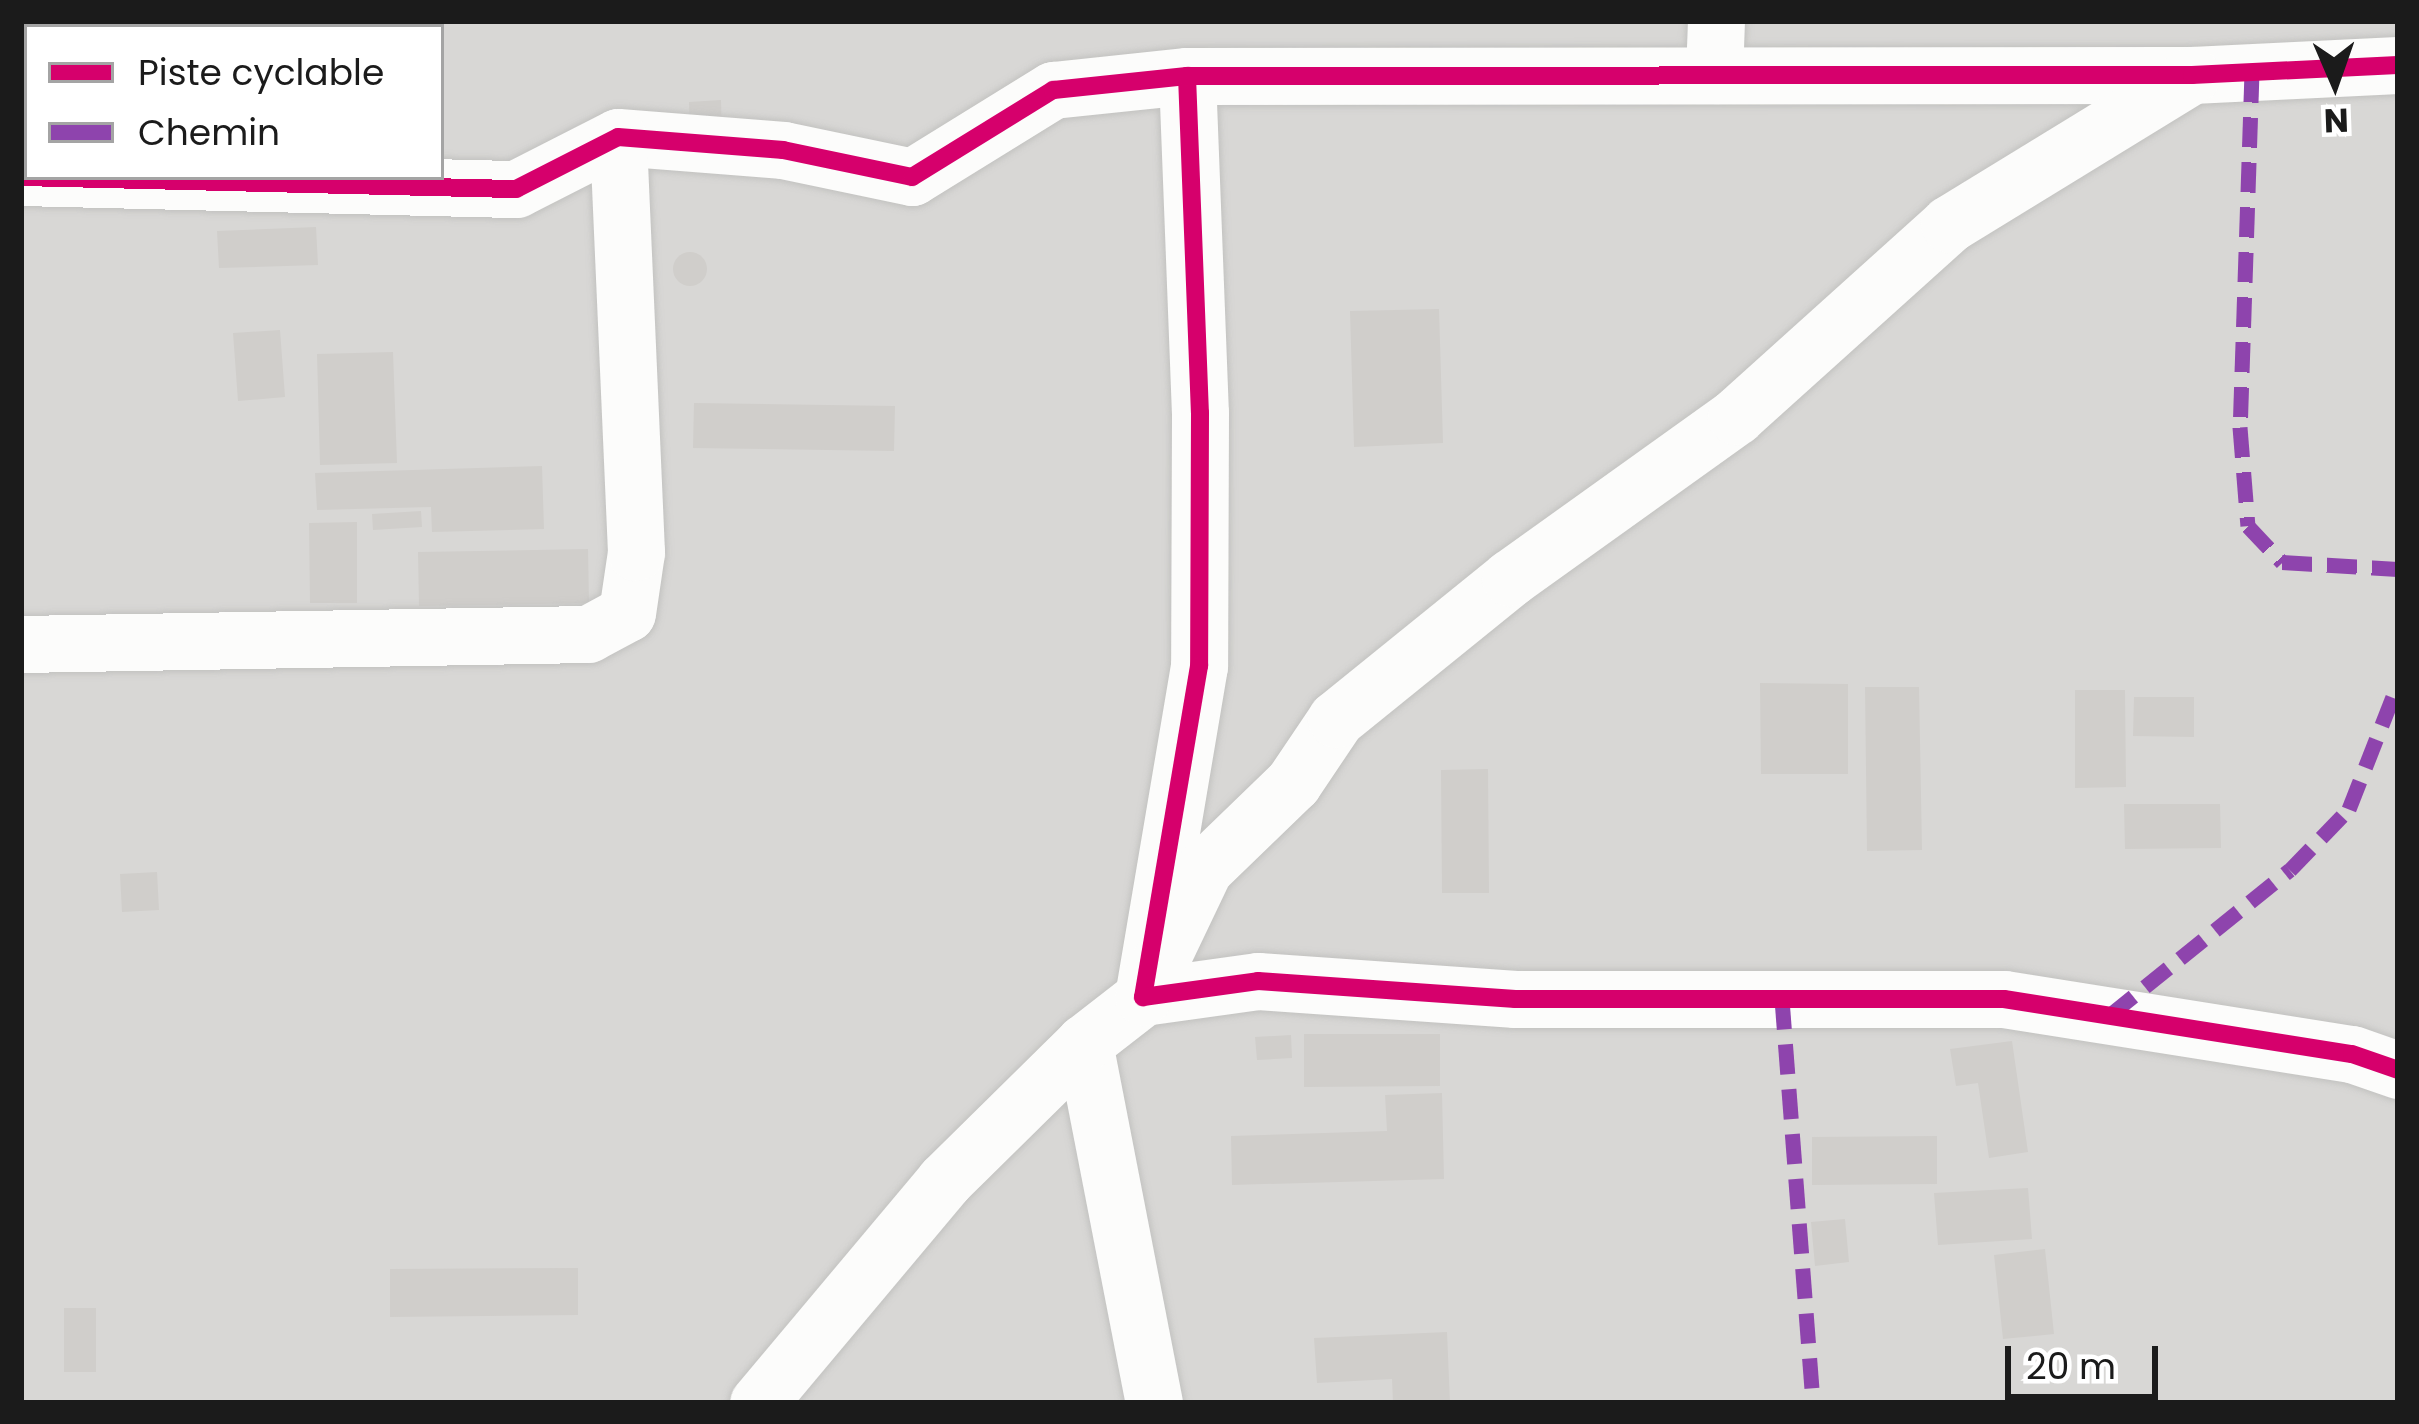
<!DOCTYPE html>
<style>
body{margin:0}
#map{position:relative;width:2419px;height:1424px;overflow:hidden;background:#e9e8e4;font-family:Poppins,sans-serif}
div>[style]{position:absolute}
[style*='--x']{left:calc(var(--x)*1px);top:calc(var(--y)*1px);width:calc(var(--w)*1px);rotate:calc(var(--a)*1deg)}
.residential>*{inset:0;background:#d8d7d5}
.building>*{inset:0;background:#d0cecb}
.round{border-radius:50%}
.roads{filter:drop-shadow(0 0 3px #c2c2c0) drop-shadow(0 0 3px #c2c2c0)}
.minor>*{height:57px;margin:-28.5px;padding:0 28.5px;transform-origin:28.5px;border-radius:28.5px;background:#fcfcfb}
.quiet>*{height:15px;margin-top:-7.5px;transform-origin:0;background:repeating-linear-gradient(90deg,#8e44ad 0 30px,transparent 0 45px)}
.cycleway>*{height:18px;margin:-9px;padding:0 9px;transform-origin:9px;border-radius:9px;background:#d6006c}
span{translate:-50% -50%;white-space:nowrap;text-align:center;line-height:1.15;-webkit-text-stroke:9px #fff;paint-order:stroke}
.frame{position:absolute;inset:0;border:24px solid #1b1b1b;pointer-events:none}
.legend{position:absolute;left:24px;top:24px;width:420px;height:156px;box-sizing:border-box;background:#fff;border:3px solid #a4a4a4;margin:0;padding:15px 21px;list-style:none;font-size:36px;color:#1b1b1b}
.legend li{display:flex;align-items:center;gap:24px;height:60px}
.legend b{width:60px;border:3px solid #a4a4a4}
.north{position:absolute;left:2275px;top:24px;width:120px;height:120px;-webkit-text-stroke:9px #fff;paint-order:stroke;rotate:178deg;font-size:33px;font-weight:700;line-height:48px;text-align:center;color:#1b1b1b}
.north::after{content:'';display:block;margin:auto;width:42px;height:54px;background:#1b1b1b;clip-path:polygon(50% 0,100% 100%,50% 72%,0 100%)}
.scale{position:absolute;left:2005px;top:1346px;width:153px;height:54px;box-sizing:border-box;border:6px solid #1b1b1b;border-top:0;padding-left:15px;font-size:36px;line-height:42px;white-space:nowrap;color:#1b1b1b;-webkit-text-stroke:9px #fff;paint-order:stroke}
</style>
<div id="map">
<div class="residential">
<div style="clip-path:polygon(evenodd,21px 21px,2398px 21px,2398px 1403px,21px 1403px,21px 21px,27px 27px,441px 27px,441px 177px,27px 177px,27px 27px)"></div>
</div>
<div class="building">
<div style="clip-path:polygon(721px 100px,722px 135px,690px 135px,689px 102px)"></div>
<div style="clip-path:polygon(316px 227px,318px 265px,219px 268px,217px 231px)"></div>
<div class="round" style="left:673px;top:252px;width:34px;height:34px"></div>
<div style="clip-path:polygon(1439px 309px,1443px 443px,1354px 447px,1350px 311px)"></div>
<div style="clip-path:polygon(280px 330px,285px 397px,238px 401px,233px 333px)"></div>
<div style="clip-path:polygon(393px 352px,397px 463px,320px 465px,317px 354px)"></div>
<div style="clip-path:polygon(694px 403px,895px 406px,894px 451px,693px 448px)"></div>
<div style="clip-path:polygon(542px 466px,544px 529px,432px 532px,431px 507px,317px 510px,315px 473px)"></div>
<div style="clip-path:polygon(421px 511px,422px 527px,373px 530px,372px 514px)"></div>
<div style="clip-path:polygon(357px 522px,357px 603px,310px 603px,309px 523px)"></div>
<div style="clip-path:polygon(588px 549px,589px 603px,419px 606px,418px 552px)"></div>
<div style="clip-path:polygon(1760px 683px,1848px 684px,1848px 774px,1761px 774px)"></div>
<div style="clip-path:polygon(1865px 687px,1919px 687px,1922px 850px,1867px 851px)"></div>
<div style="clip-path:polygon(2075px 690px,2125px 690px,2126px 787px,2075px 788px)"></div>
<div style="clip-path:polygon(2134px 697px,2194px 697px,2194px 737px,2133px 736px)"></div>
<div style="clip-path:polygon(1488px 769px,1489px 893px,1442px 893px,1441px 770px)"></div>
<div style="clip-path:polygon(2124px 804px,2220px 804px,2221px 848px,2125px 849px)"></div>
<div style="clip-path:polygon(157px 872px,159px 910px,122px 912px,120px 874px)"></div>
<div style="clip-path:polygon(1304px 1034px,1440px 1034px,1440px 1086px,1304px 1087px)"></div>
<div style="clip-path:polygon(1291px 1035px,1292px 1058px,1257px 1060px,1255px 1037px)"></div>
<div style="clip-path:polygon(2012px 1041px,2028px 1152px,1989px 1158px,1978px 1083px,1956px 1086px,1950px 1049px)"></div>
<div style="clip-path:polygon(1442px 1093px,1444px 1179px,1232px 1185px,1231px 1136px,1387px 1131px,1385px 1095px)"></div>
<div style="clip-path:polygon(1937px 1136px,1937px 1184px,1812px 1185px,1812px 1137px)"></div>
<div style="clip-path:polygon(2028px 1188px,2032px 1239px,1938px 1245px,1934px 1193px)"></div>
<div style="clip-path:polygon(1845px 1219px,1849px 1262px,1815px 1266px,1811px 1222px)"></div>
<div style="clip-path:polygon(2045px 1249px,2054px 1334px,2003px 1339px,1994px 1255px)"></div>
<div style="clip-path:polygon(578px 1268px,578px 1315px,390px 1317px,390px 1269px)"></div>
<div style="clip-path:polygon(64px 1308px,96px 1308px,96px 1372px,64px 1372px)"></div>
<div style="clip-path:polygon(1447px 1332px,1450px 1403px,1393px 1403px,1392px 1379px,1317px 1383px,1314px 1338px)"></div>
</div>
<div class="roads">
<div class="minor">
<div style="--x:1714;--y:75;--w:54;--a:-87.9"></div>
<div style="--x:1187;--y:76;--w:337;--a:87.8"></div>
<div style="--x:1200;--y:413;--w:253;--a:90.2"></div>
<div style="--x:1199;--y:666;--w:336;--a:99.6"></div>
<div style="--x:1143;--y:997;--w:116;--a:-7.9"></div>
<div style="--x:1258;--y:981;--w:258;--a:4"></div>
<div style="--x:1515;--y:999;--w:489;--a:0"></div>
<div style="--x:2004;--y:999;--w:352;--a:9"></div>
<div style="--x:2352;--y:1054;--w:49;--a:19.2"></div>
<div style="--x:21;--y:177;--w:495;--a:1.4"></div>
<div style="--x:516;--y:189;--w:114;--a:-27"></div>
<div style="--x:618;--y:137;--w:166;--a:4.5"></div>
<div style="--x:783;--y:150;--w:132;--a:11.8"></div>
<div style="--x:912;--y:177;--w:166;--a:-31.7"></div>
<div style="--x:1053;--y:90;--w:135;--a:-6"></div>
<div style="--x:1187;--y:76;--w:1005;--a:-0.06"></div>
<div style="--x:2192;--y:75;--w:206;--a:-2.8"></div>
<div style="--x:21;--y:644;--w:567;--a:-1.01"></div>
<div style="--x:588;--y:634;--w:44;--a:-28.3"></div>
<div style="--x:627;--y:613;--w:62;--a:-81.6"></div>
<div style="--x:636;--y:552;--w:415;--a:-92.5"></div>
<div style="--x:1084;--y:1043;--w:367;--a:79"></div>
<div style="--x:758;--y:1403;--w:290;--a:-50"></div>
<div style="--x:944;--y:1181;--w:197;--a:-44.6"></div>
<div style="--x:1084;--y:1043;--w:75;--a:-37.9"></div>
<div style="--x:1143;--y:997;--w:142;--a:-64.5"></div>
<div style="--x:1204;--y:869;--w:124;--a:-44"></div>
<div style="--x:1293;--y:783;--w:77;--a:-56.1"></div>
<div style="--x:1336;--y:719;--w:224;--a:-39"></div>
<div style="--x:1510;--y:578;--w:278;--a:-35.6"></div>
<div style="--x:1736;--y:416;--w:287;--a:-42"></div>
<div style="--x:1949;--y:224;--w:285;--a:-31.5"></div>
</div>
</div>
<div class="quiet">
<div style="--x:2252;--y:72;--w:355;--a:91.9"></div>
<div style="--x:2240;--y:427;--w:99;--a:85.4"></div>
<div style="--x:2248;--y:526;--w:50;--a:46.6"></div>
<div style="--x:2282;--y:562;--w:116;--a:3.5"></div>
<div style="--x:1782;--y:999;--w:405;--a:85.6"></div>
<div style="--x:2110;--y:1015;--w:231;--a:-38.9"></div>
<div style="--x:2290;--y:870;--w:85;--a:-46"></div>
<div style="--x:2349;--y:809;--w:134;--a:-68.6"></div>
</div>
<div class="cycleway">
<div style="--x:1187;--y:76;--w:337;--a:87.8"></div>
<div style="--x:1200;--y:413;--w:253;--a:90.2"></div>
<div style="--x:1199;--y:666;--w:336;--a:99.6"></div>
<div style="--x:1143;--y:997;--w:116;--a:-7.9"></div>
<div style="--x:1258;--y:981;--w:258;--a:4"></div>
<div style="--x:1515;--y:999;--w:489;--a:0"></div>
<div style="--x:2004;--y:999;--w:352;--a:9"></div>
<div style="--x:2352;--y:1054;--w:49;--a:19.2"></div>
<div style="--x:21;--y:177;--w:495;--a:1.4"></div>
<div style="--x:516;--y:189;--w:114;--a:-27"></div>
<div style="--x:618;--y:137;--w:166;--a:4.5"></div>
<div style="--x:783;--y:150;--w:132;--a:11.8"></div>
<div style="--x:912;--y:177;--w:166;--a:-31.7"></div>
<div style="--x:1053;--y:90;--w:135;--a:-6"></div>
<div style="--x:1187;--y:76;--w:1005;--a:-0.06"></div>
<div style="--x:2192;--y:75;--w:206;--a:-2.8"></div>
</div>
<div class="frame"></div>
<ul class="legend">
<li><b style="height:15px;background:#d6006c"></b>Piste cyclable</li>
<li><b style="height:15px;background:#8e44ad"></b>Chemin</li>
</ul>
<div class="north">N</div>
<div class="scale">20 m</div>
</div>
